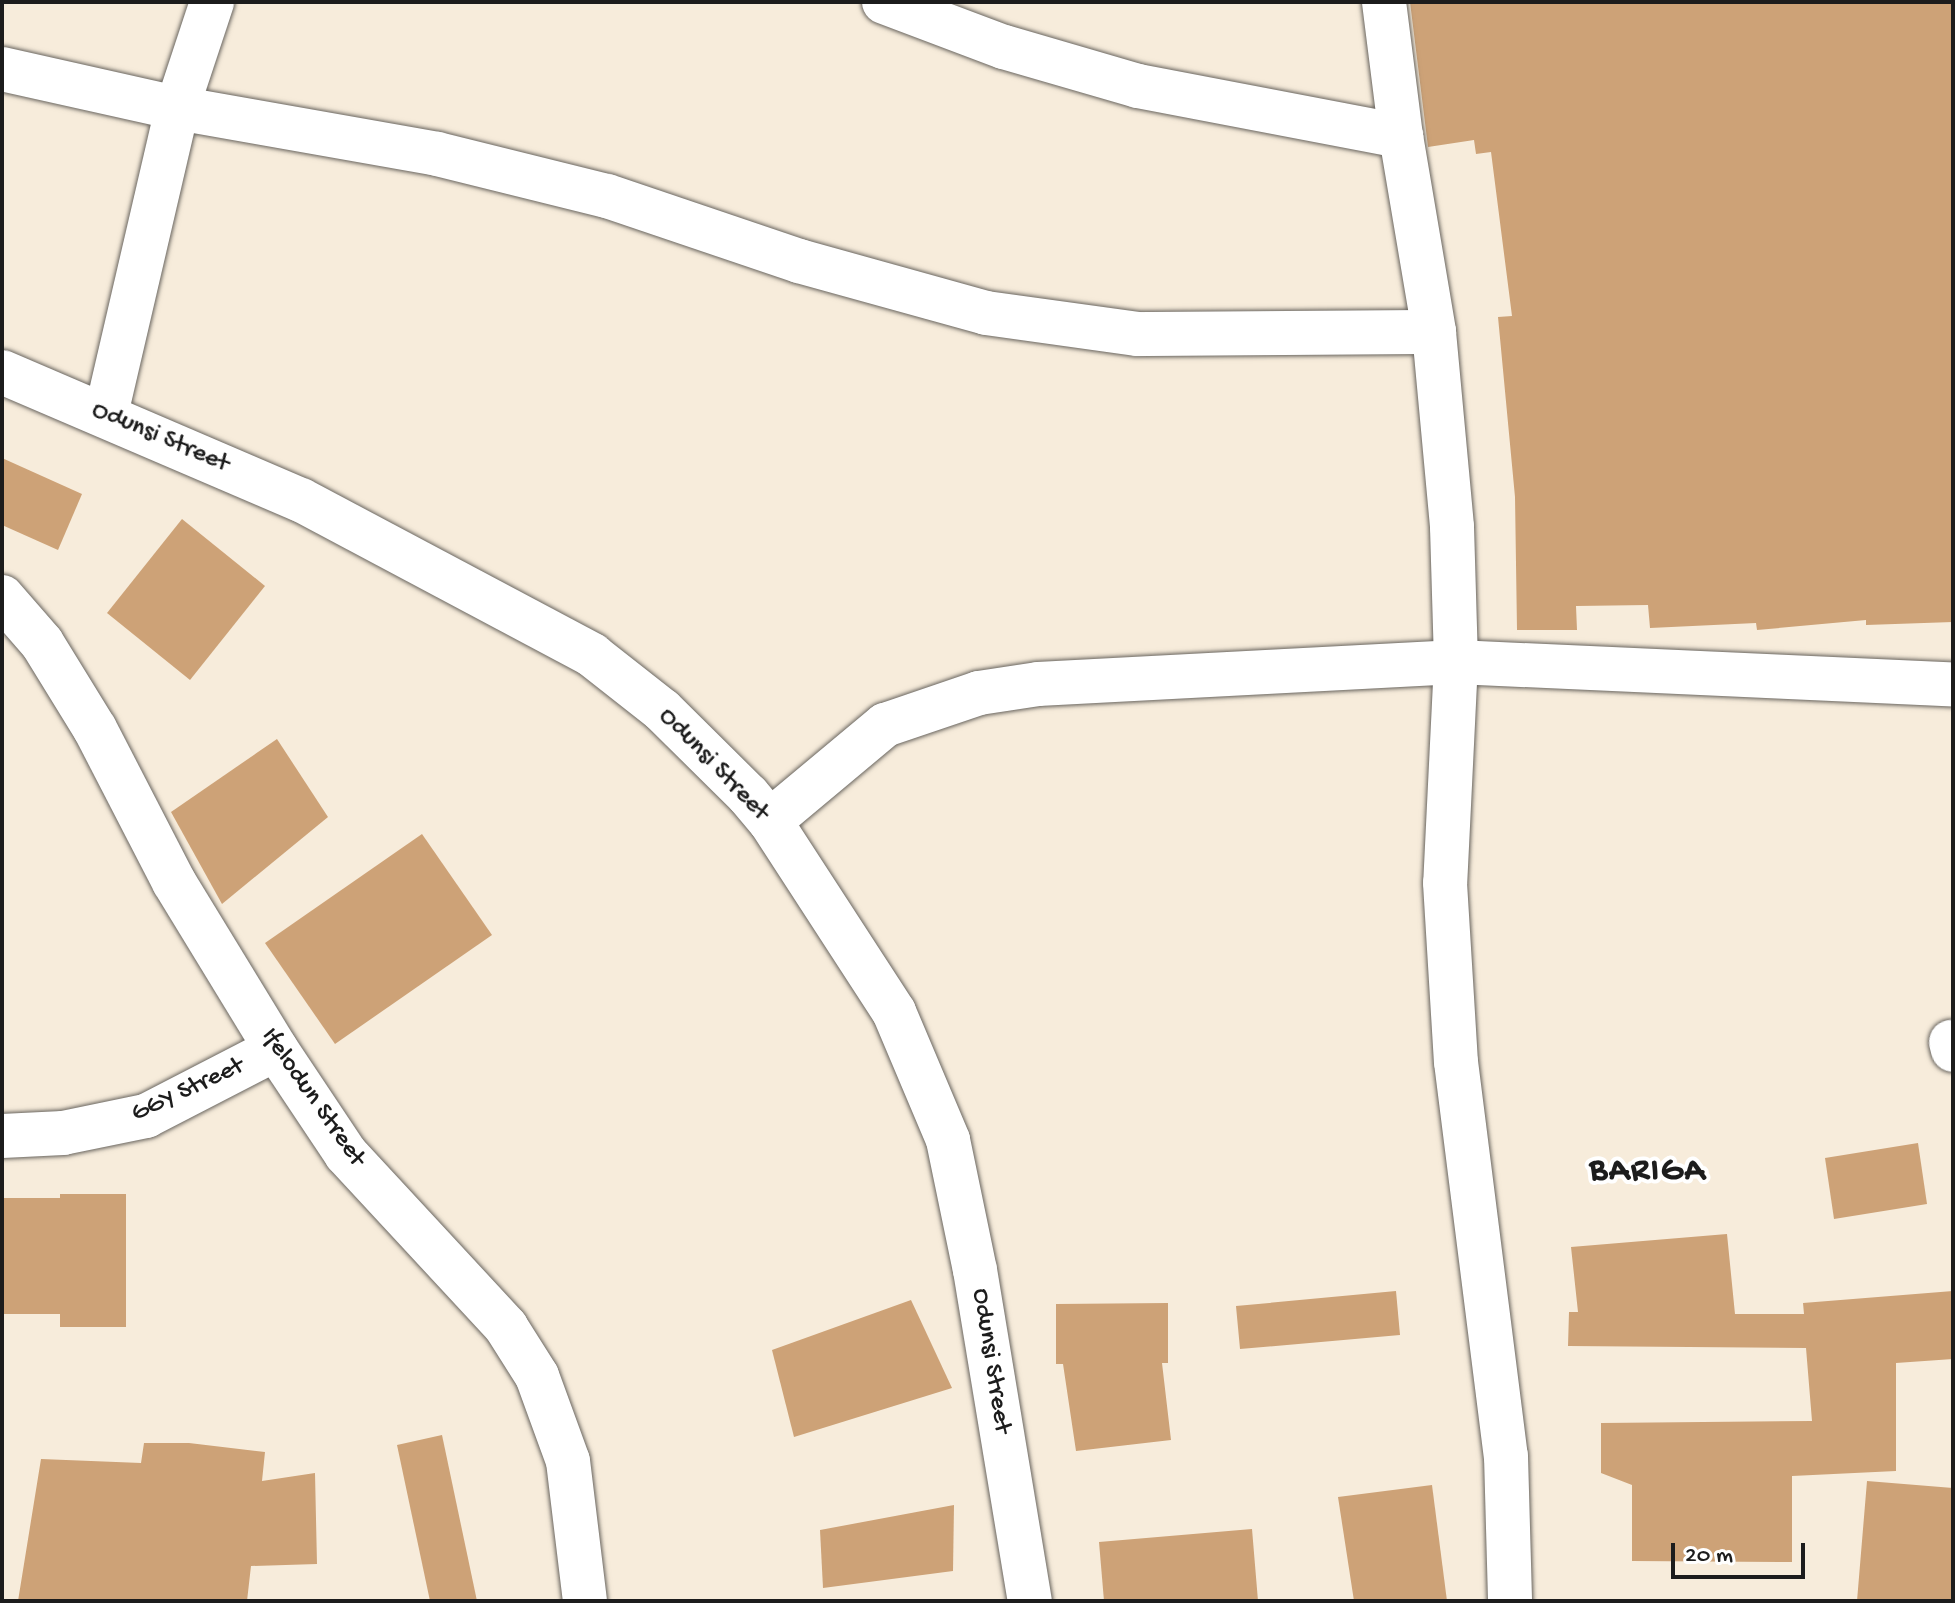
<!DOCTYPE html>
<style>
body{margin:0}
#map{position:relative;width:1955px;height:1603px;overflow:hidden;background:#f7ecdb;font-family:"Gochi Hand",sans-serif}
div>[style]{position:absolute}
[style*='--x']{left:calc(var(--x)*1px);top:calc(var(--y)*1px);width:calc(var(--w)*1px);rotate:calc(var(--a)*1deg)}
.building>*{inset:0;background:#cda277}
.roads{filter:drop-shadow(0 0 2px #69655f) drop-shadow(0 0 2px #69655f)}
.minor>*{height:44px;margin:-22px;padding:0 22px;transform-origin:22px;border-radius:22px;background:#fff}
span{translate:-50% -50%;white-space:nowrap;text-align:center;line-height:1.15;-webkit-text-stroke:8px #fff;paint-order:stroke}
.street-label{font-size:26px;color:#1c1c1c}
.district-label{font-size:34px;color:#1c1c1c;font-weight:700;letter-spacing:2px}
.frame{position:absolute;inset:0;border:4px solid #1c1c1c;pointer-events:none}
.scale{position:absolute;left:1671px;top:1543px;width:134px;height:36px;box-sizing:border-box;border:4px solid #1c1c1c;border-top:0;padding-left:10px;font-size:24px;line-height:28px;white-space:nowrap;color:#1c1c1c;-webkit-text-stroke:6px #fff;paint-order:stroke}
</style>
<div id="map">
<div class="building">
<div style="clip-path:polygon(1410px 2px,1953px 2px,1953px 622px,1866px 625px,1866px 620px,1757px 630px,1756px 623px,1650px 628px,1648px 605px,1576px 606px,1577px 630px,1517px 630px,1515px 497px,1498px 317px,1512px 316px,1491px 152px,1476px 154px,1474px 140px,1428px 147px)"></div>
<div style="clip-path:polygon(2px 458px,82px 494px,58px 550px,2px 525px)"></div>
<div style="clip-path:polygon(182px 519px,265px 586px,190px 680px,107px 613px)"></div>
<div style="clip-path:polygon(277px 739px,328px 817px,222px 904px,171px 812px)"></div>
<div style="clip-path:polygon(422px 834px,492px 935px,335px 1044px,265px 943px)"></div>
<div style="clip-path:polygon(1918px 1143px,1927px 1204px,1834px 1219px,1825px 1158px)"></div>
<div style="clip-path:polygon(60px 1194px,126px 1194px,126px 1327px,60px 1327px,60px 1314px,2px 1314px,2px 1198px,60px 1198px)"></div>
<div style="clip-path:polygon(1727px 1234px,1735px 1314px,1804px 1314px,1803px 1303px,1953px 1291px,1953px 1359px,1896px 1363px,1896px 1471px,1792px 1476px,1792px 1562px,1632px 1561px,1632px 1485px,1601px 1473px,1601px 1423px,1812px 1421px,1806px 1348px,1568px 1346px,1569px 1312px,1578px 1312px,1571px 1247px)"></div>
<div style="clip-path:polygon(1396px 1291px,1400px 1335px,1240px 1349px,1236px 1306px)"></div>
<div style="clip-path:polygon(911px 1300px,952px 1388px,794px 1437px,772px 1350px)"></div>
<div style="clip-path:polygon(1168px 1303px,1168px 1363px,1162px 1363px,1171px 1440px,1076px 1451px,1063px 1364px,1056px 1364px,1056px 1304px)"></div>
<div style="clip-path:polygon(442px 1435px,477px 1601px,430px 1601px,397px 1445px)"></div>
<div style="clip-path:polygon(144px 1443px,189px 1443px,265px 1452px,262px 1481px,315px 1473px,317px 1564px,251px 1566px,247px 1601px,18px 1601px,41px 1459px,141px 1463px)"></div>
<div style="clip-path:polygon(1867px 1481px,1953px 1488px,1953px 1601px,1857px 1601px)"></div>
<div style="clip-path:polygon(1432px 1485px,1447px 1601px,1354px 1601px,1338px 1497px)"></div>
<div style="clip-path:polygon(954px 1505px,953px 1571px,823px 1588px,820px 1530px)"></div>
<div style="clip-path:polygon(1252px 1529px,1258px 1601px,1104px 1601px,1099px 1542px)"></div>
</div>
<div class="roads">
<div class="minor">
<div style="--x:884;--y:2;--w:128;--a:20.6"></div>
<div style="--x:1004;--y:47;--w:140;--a:16.2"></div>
<div style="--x:1138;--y:86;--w:268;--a:10.8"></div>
<div style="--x:1384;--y:2;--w:135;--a:82.8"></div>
<div style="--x:1401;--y:136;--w:199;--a:80.4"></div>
<div style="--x:1434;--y:332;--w:196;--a:84.7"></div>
<div style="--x:1452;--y:527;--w:135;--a:88.3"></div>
<div style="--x:1456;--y:662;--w:221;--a:92.8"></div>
<div style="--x:1445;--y:883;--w:179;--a:86.5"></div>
<div style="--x:1456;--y:1062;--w:397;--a:82.8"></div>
<div style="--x:1506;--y:1456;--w:145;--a:88.4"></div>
<div style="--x:2;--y:69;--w:179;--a:12.6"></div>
<div style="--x:177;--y:108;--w:264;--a:10"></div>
<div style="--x:437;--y:154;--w:175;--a:13.9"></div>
<div style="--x:607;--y:196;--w:203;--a:18.7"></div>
<div style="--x:799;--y:261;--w:194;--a:15.5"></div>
<div style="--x:986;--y:313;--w:152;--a:7.9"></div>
<div style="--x:1137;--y:334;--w:297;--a:-0.4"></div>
<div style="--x:2;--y:372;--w:325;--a:23.2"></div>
<div style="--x:301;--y:500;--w:330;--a:28"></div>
<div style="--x:592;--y:655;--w:89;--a:38.2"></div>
<div style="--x:662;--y:710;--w:121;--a:44.7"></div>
<div style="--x:748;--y:795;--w:34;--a:50"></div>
<div style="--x:770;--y:821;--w:228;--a:57"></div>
<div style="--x:894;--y:1012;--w:139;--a:67.1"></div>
<div style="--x:948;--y:1140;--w:133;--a:78.3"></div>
<div style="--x:975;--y:1270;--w:336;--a:80.6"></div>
<div style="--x:106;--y:414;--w:314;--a:-76.9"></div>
<div style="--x:177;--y:108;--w:112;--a:-71.7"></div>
<div style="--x:2;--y:597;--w:61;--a:49"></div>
<div style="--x:42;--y:643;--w:101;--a:58.4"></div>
<div style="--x:95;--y:729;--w:172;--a:62.7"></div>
<div style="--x:174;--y:882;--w:196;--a:58.6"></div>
<div style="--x:276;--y:1049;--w:126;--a:56.3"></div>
<div style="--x:346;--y:1154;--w:236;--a:47.2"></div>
<div style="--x:506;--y:1327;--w:58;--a:57.7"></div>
<div style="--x:537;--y:1376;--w:90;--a:70"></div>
<div style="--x:568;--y:1461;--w:141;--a:83.1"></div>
<div style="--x:770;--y:821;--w:150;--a:-39.9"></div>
<div style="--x:885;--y:725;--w:99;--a:-18.8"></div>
<div style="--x:979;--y:693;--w:60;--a:-8.7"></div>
<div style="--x:1038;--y:684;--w:419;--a:-3"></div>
<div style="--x:1456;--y:662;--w:498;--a:2.6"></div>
<div style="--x:1951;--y:1042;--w:8;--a:76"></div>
<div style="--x:2;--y:1136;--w:61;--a:-2.8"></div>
<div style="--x:63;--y:1133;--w:85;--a:-11.6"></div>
<div style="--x:146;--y:1116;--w:146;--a:-27.3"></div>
</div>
</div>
<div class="street-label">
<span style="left:160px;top:438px;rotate:23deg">Odunsi Street</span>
<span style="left:713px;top:765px;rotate:46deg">Odunsi Street</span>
<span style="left:188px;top:1091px;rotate:-25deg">GGY Street</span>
<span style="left:312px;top:1098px;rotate:55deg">Ifelodun Street</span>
<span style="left:990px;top:1361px;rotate:81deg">Odunsi Street</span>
</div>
<div class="district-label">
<span style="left:1648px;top:1173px">BARIGA</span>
</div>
<div class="frame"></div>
<div class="scale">20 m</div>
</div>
